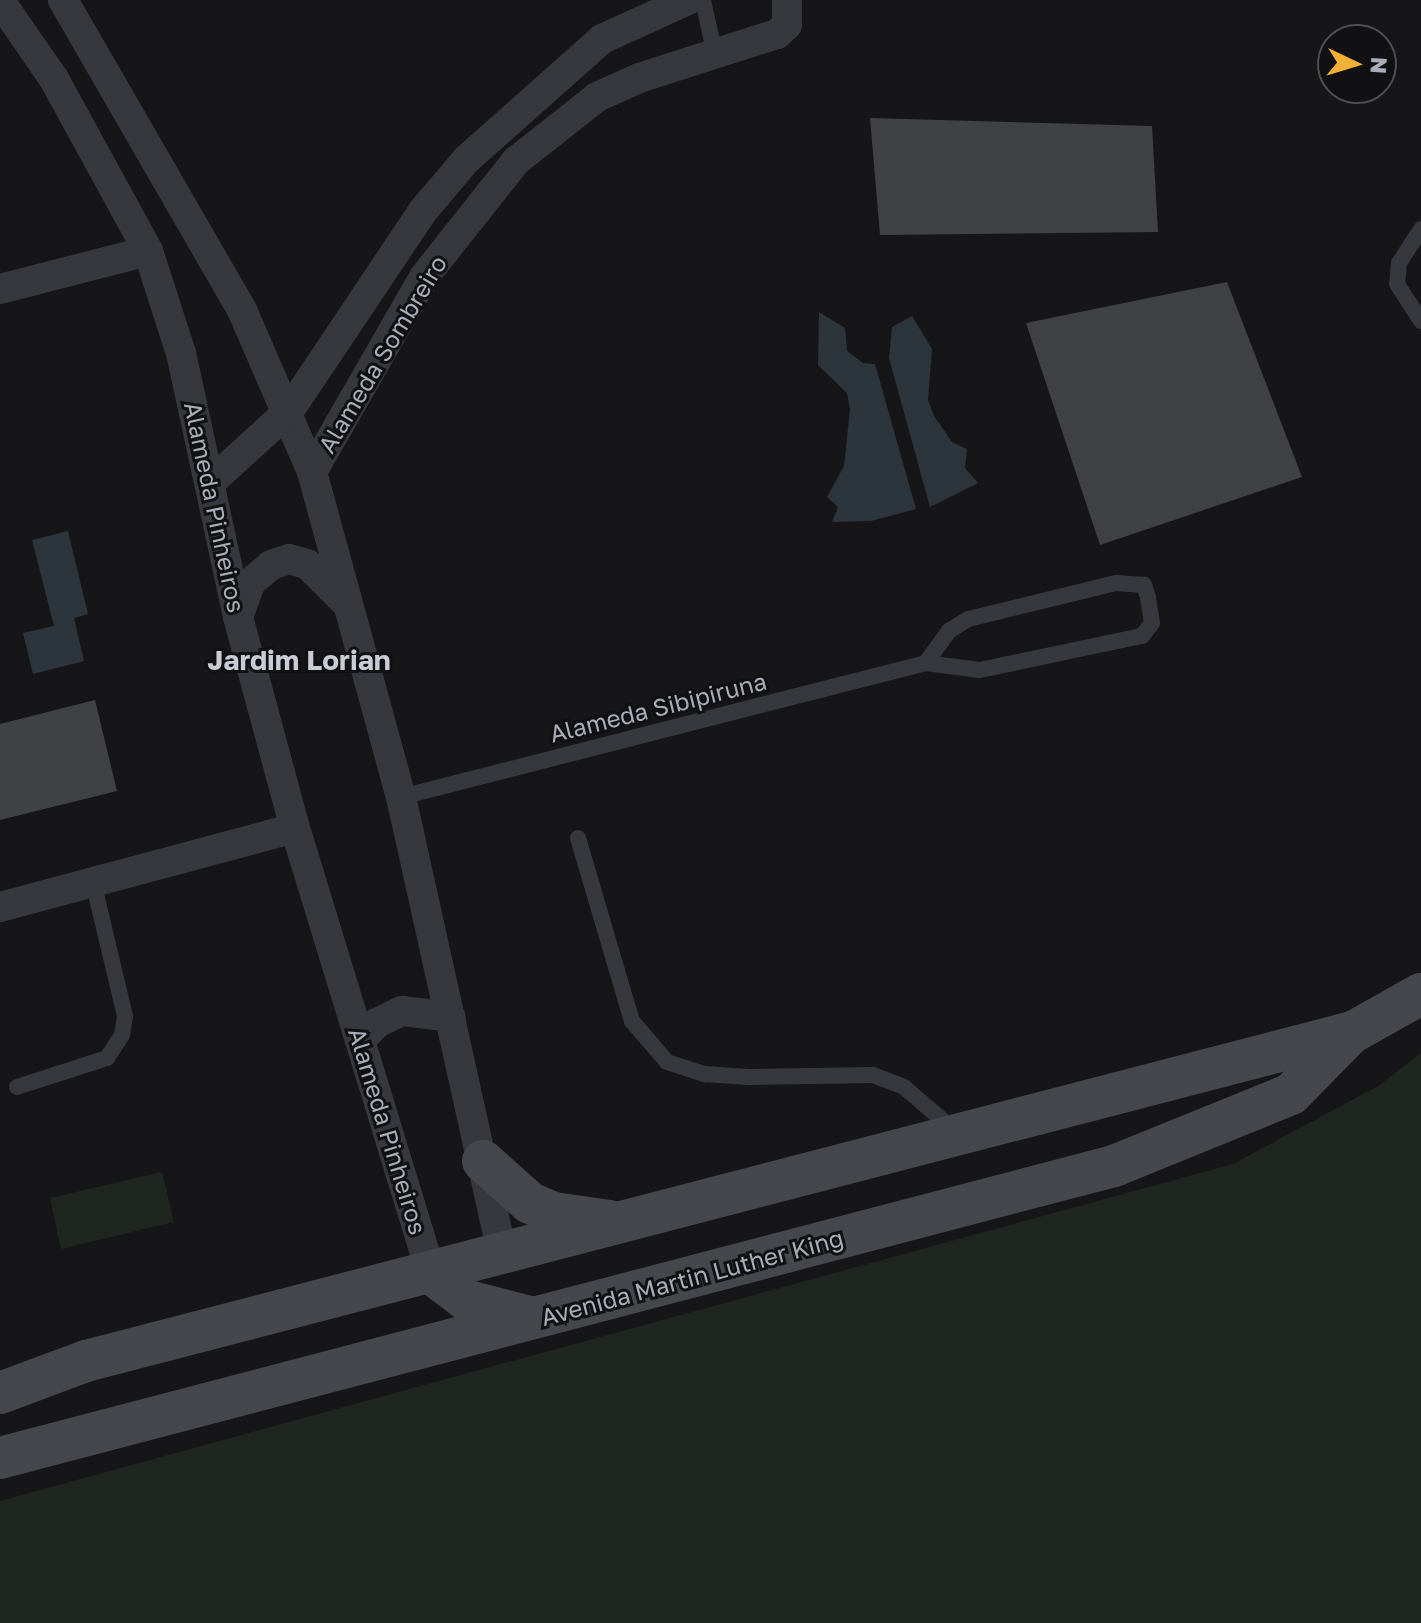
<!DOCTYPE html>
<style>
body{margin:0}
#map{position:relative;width:1421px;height:1623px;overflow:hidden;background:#161618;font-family:"Golos Text",sans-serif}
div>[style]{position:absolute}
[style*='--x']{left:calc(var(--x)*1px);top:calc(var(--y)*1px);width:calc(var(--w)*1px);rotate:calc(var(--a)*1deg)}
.green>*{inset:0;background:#1e261f}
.water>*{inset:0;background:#2c353c}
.building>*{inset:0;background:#404145}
.service>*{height:16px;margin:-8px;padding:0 8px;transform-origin:8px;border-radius:8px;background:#37383d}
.minor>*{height:30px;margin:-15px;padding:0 15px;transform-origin:15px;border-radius:15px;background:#37383d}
.secondary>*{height:42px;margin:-21px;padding:0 21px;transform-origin:21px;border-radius:21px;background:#45474d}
span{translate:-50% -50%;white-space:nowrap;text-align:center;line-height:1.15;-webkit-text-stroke:6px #111113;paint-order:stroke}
.street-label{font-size:24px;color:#a8adb8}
.quarter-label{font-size:28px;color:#c9ccd4;font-weight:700}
.north{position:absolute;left:1317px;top:24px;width:80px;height:80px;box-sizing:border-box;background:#111113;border:2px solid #4d4f55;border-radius:50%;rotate:94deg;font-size:22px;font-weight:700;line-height:32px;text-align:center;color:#a8adb8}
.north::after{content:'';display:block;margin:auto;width:28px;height:36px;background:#f2b134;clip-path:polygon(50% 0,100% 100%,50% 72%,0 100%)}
</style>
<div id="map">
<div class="green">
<div style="clip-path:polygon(1421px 1053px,1421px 1623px,0 1623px,0 1501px,1233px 1164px,1378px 1086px)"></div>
<div style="clip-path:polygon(162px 1172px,174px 1222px,61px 1249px,50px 1198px)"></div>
</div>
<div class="water">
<div style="clip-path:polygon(819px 312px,845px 328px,847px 351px,863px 363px,875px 364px,916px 509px,871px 521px,832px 522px,838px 507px,827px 497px,844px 466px,850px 409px,847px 393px,818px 365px)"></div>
<div style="clip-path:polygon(912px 316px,932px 349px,928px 400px,934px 416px,952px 442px,967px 449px,965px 468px,978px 483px,930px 507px,889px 358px,892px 327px)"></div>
<div style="clip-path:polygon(68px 531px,88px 614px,74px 618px,84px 661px,33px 674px,23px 633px,54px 626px,32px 540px)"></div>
</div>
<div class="building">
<div style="clip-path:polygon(870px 118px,1152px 126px,1158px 232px,880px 235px)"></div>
<div style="clip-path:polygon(1227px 282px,1302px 477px,1100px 545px,1026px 323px)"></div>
<div style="clip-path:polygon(95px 700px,117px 791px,0 820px,0 724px)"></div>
</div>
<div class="service">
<div style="--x:703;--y:0;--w:56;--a:77.7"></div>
<div style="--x:1421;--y:229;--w:40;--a:122.9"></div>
<div style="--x:1399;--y:263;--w:21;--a:95"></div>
<div style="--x:1397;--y:284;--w:44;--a:57"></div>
<div style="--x:401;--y:797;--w:542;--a:-14.32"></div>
<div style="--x:926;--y:663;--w:54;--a:7.4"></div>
<div style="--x:980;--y:670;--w:166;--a:-11.9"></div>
<div style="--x:1142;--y:636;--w:16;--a:-52"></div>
<div style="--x:1152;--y:623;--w:26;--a:-99"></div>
<div style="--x:1148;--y:597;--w:13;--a:-108"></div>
<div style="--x:1144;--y:585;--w:28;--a:-176"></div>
<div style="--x:1116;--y:583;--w:152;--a:166.3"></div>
<div style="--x:968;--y:619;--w:22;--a:148"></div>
<div style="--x:949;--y:631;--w:39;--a:126"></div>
<div style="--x:578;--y:838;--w:191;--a:73.6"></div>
<div style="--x:632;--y:1021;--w:54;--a:49.5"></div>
<div style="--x:667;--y:1062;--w:40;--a:18"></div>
<div style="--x:705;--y:1074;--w:44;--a:3.9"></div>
<div style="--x:749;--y:1077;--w:124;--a:-0.9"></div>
<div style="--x:873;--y:1075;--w:33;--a:21"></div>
<div style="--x:904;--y:1087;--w:66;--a:40.7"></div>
<div style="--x:17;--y:1087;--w:95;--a:-17.9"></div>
<div style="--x:107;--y:1058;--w:27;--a:-57"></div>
<div style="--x:122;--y:1035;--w:19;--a:-81"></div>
<div style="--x:125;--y:1016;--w:138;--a:-103.4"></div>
</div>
<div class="minor">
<div style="--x:63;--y:0;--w:358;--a:60"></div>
<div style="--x:242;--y:310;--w:176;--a:66.6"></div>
<div style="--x:312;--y:472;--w:337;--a:74.7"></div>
<div style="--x:401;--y:797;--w:470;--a:77.5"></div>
<div style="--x:0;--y:1;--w:95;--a:55.3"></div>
<div style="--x:54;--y:79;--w:196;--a:61.3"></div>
<div style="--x:148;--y:251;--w:107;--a:72.1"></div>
<div style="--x:181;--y:353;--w:270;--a:77.8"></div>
<div style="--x:238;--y:617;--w:219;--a:74.9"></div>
<div style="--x:295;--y:828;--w:465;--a:73"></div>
<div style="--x:0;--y:289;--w:153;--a:-14.4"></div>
<div style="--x:312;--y:472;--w:225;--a:-60.1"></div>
<div style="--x:424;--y:277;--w:148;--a:-51.6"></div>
<div style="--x:516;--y:161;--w:103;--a:-38.3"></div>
<div style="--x:597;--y:97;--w:46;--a:-24.3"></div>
<div style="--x:639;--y:78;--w:145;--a:-17.7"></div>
<div style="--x:777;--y:34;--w:13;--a:-42"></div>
<div style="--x:787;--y:25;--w:25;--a:-90"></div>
<div style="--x:212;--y:481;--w:104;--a:-42.3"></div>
<div style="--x:289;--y:411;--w:239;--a:-56.2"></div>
<div style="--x:422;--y:212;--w:70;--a:-49.7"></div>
<div style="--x:467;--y:159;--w:181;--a:-41.6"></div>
<div style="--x:602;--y:39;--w:94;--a:-24.4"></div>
<div style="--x:238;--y:617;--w:37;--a:-70"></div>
<div style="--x:251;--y:582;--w:26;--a:-40"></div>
<div style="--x:271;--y:565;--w:19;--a:-18"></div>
<div style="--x:289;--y:559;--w:19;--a:16"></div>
<div style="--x:307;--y:564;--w:58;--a:45"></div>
<div style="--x:0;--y:907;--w:305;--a:-15"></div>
<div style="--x:360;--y:1041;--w:25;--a:-47"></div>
<div style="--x:377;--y:1023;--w:28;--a:-26"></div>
<div style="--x:402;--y:1011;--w:49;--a:7"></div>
</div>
<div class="secondary">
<div style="--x:483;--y:1161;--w:63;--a:41.8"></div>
<div style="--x:530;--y:1203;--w:26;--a:23"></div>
<div style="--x:554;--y:1213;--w:56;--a:8.3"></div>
<div style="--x:431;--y:1273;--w:46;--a:37.1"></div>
<div style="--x:468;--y:1301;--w:64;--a:14.5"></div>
<div style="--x:0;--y:1393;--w:92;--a:-20.4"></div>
<div style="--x:86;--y:1361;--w:1309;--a:-14.56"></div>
<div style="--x:1353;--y:1032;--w:78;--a:-29.2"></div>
<div style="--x:0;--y:1458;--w:1152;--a:-14.69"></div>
<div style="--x:1114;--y:1166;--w:191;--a:-22.1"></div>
<div style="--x:1291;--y:1094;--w:87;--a:-45.5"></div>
</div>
<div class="street-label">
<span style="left:382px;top:354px;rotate:-59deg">Alameda Sombreiro</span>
<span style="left:215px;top:507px;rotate:78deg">Alameda Pinheiros</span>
<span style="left:658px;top:707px;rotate:-14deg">Alameda Sibipiruna</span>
<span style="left:388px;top:1131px;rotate:73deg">Alameda Pinheiros</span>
<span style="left:692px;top:1277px;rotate:-15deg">Avenida Martin Luther King</span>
</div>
<div class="quarter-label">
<span style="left:299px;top:660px">Jardim Lorian</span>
</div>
<div class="north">N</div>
</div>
